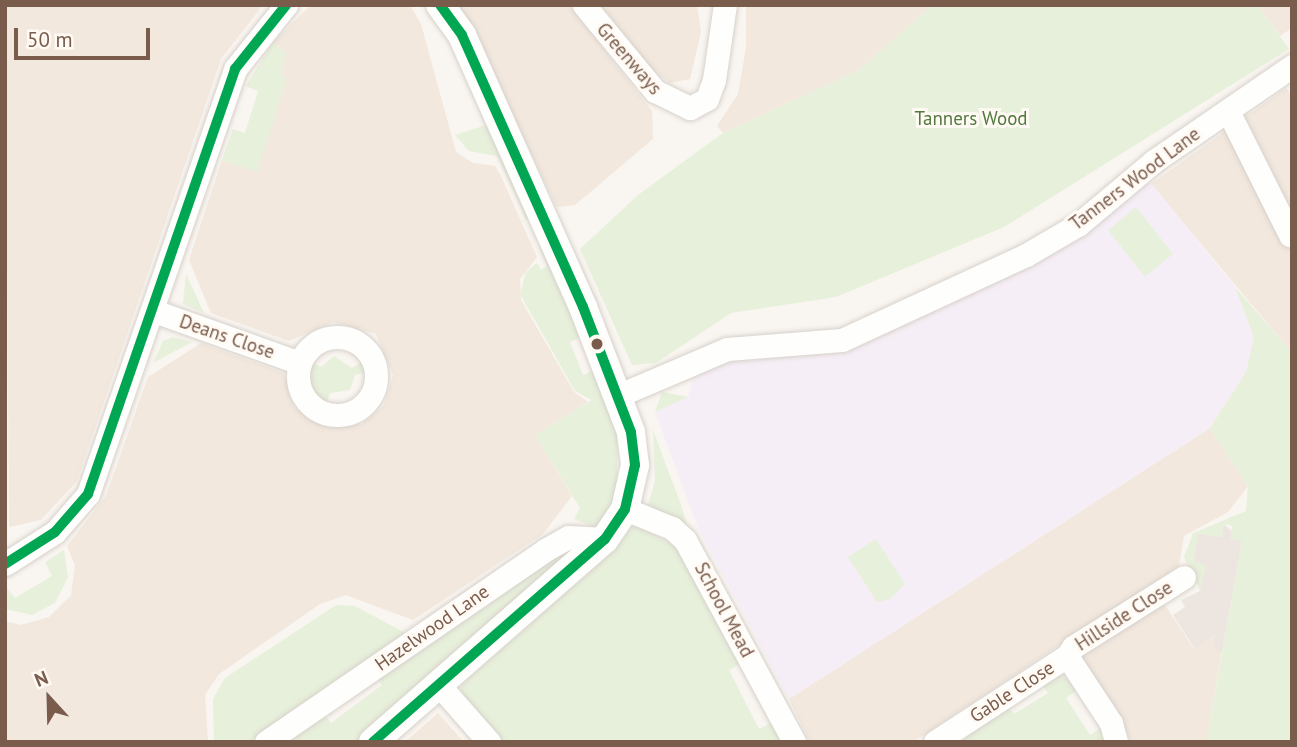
<!DOCTYPE html>
<style>
body{margin:0}
#map{position:relative;width:1297px;height:747px;overflow:hidden;background:#f9f5f0;font-family:"PT Sans",sans-serif}
div>[style]{position:absolute}
[style*='--x']{left:calc(var(--x)*1px);top:calc(var(--y)*1px);width:calc(var(--w)*1px);rotate:calc(var(--a)*1deg)}
.residential>*{inset:0;background:#f2e8de}
.industrial>*{inset:0;background:#ede5e0}
.education>*{inset:0;background:#f6eef6}
.green>*{inset:0;background:#e7f0db}
.roads{filter:drop-shadow(0 0 2px #d7d1cb) drop-shadow(0 0 2px #d7d1cb)}
.minor>*{height:23px;margin:-11.5px;padding:0 11.5px;transform-origin:11.5px;border-radius:11.5px;background:#fefefd}
.minor>.ring{margin:-11.5px;padding:0;box-sizing:content-box;background:none;border:23px solid #fefefd;border-radius:50%}
.tertiary>*{height:28px;margin:-14px;padding:0 14px;transform-origin:14px;border-radius:14px;background:#fefefd}
.bus-1>*{height:10px;margin:-5px;padding:0 5px;transform-origin:5px;border-radius:5px;background:#00a651}
.dots>*{width:19px;height:19px;translate:-50% -50%;box-sizing:border-box;border:4px solid #fffaf3;border-radius:50%}
span{translate:-50% -50%;white-space:nowrap;text-align:center;line-height:1.15;-webkit-text-stroke:6px #fffaf3;paint-order:stroke}
.street-label{font-size:19px;color:#7a5c4d}
.park-label{font-size:19px;color:#537a41}
.frame{position:absolute;inset:0;border:7px solid #7a5c4d;pointer-events:none}
.north{position:absolute;left:14px;top:663px;width:70px;height:70px;-webkit-text-stroke:5px #fffaf3;paint-order:stroke;rotate:338deg;font-size:19px;font-weight:700;line-height:28px;text-align:center;color:#7a5c4d}
.north::after{content:'';display:block;margin:auto;width:24px;height:32px;background:#7a5c4d;clip-path:polygon(50% 0,100% 100%,50% 72%,0 100%)}
.scale{position:absolute;left:14px;top:28px;width:136px;height:32px;box-sizing:border-box;border:4px solid #7a5c4d;border-top:0;padding-left:9px;font-size:21px;line-height:24px;white-space:nowrap;color:#7a5c4d;-webkit-text-stroke:5px #fffaf3;paint-order:stroke}
</style>
<div id="map">
<div class="residential">
<div style="clip-path:polygon(5px 5px,263px 5px,221px 59px,77px 481px,41px 520px,9px 527px)"></div>
<div style="clip-path:polygon(311px 5px,410px 5px,421px 24px,456px 152px,473px 163px,495px 166px,500px 174px,537px 257px,520px 279px,521px 300px,574px 392px,588px 402px,535px 435px,572px 496px,543px 534px,413px 620px,346px 595px,320px 604px,219px 674px,205px 695px,208px 742px,5px 742px,5px 621px,21px 625px,49px 617px,71px 595px,75px 565px,67px 546px,106px 496px,148px 377px,201px 343px,284px 373px,294px 407px,328px 428px,362px 424px,384px 405px,393px 375px,376px 334px,333px 322px,289px 341px,211px 313px,189px 260px,222px 160px,257px 171px,286px 53px,273px 42px)"></div>
<div style="clip-path:polygon(459px 5px,569px 5px,652px 111px,653px 139px,575px 205px,557px 207px)"></div>
<div style="clip-path:polygon(601px 5px,697px 5px,701px 32px,690px 79px,670px 83px,653px 71px)"></div>
<div style="clip-path:polygon(746px 5px,933px 5px,859px 70px,723px 133px,717px 126px,738px 94px,746px 48px)"></div>
<div style="clip-path:polygon(1257px 5px,1292px 5px,1292px 28px,1280px 36px)"></div>
<div style="clip-path:polygon(1286px 88px,1292px 95px,1292px 353px,1151px 184px)"></div>
<div style="clip-path:polygon(1210px 428px,1248px 486px,1228px 512px,1184px 536px,1179px 566px,913px 742px,810px 742px,789px 699px)"></div>
<div style="clip-path:polygon(1161px 599px,1194px 649px,1215px 635px,1224px 639px,1206px 742px,1132px 742px,1077px 653px)"></div>
<div style="clip-path:polygon(438px 713px,464px 742px,405px 742px)"></div>
</div>
<div class="industrial">
<div style="clip-path:polygon(1224px 524px,1242px 541px,1222px 652px,1214px 650px,1215px 635px,1195px 649px,1173px 615px,1185px 607px,1181px 600px,1200px 591px,1193px 562px,1198px 533px,1222px 537px)"></div>
</div>
<div class="education">
<div style="clip-path:polygon(1148px 179px,1235px 287px,1254px 337px,1246px 372px,1210px 428px,789px 699px,698px 528px,655px 412px,688px 397px,695px 371px,744px 354px,841px 348px)"></div>
</div>
<div class="green">
<div style="clip-path:polygon(933px 5px,1257px 5px,1289px 49px,1004px 227px,836px 297px,731px 313px,656px 363px,632px 365px,580px 249px,638px 195px,723px 133px,859px 70px)"></div>
<div style="clip-path:polygon(273px 42px,286px 53px,281px 75px,287px 79px,257px 172px,222px 160px,233px 129px,245px 133px,258px 91px,246px 86px)"></div>
<div style="clip-path:polygon(489px 124px,533px 217px,526px 220px,497px 156px,469px 151px,455px 135px)"></div>
<div style="clip-path:polygon(1136px 207px,1173px 254px,1145px 277px,1108px 230px)"></div>
<div style="clip-path:polygon(547px 247px,584px 336px,570px 342px,583px 375px,596px 370px,617px 424px,617px 487px,608px 522px,596px 528px,574px 519px,580px 508px,535px 435px,592px 400px,575px 391px,520px 294px,526px 272px,537px 263px,541px 270px,547px 266px,540px 250px)"></div>
<div style="clip-path:polygon(186px 274px,204px 313px,183px 304px)"></div>
<div style="clip-path:polygon(1235px 287px,1292px 353px,1292px 742px,1206px 742px,1242px 541px,1230px 539px,1232px 526px,1224px 524px,1222px 537px,1198px 534px,1193px 561px,1206px 565px,1200px 591px,1184px 557px,1193px 533px,1246px 511px,1248px 486px,1210px 428px,1246px 372px,1254px 337px)"></div>
<div style="clip-path:polygon(173px 337px,192px 342px,153px 363px,163px 341px)"></div>
<div style="clip-path:polygon(334px 356px,352px 368px,365px 360px,369px 372px,355px 375px,350px 390px,330px 393px,326px 404px,312px 392px,308px 374px,311px 362px,321px 367px)"></div>
<div style="clip-path:polygon(662px 392px,688px 397px,655px 412px)"></div>
<div style="clip-path:polygon(653px 430px,680px 502px,689px 531px,648px 505px,655px 481px)"></div>
<div style="clip-path:polygon(635px 524px,679px 548px,744px 662px,729px 670px,759px 729px,775px 721px,786px 742px,502px 742px,462px 697px,461px 685px,606px 558px)"></div>
<div style="clip-path:polygon(876px 539px,905px 584px,890px 599px,877px 602px,848px 557px)"></div>
<div style="clip-path:polygon(570px 548px,579px 552px,360px 742px,279px 742px,322px 712px,331px 723px,382px 685px,373px 673px)"></div>
<div style="clip-path:polygon(64px 550px,68px 577px,55px 603px,32px 615px,5px 609px,5px 586px,15px 598px,52px 576px,45px 562px)"></div>
<div style="clip-path:polygon(336px 605px,355px 606px,409px 635px,249px 742px,214px 742px,213px 699px,225px 678px)"></div>
<div style="clip-path:polygon(1060px 674px,1079px 689px,1066px 698px,1090px 735px,1103px 727px,1108px 742px,960px 742px,1006px 702px,1014px 714px,1048px 693px,1040px 681px)"></div>
</div>
<div class="roads">
<div class="minor">
<div style="--x:584;--y:5;--w:112;--a:50.5"></div>
<div style="--x:655;--y:91;--w:39;--a:26"></div>
<div style="--x:690;--y:108;--w:19;--a:-28"></div>
<div style="--x:707;--y:99;--w:20;--a:-70"></div>
<div style="--x:714;--y:80;--w:76;--a:-81.7"></div>
<div style="--x:1228;--y:111;--w:139;--a:63.4"></div>
<div style="--x:154;--y:311;--w:155;--a:19.6"></div>
<div class="ring" style="left:298px;top:337px;width:55px;height:55px"></div>
<div style="--x:617;--y:396;--w:120;--a:-23.1"></div>
<div style="--x:727;--y:349;--w:115;--a:-4.5"></div>
<div style="--x:842;--y:340;--w:203;--a:-24.8"></div>
<div style="--x:1026;--y:255;--w:61;--a:-30.3"></div>
<div style="--x:1079;--y:224;--w:98;--a:-40"></div>
<div style="--x:1154;--y:161;--w:168;--a:-34.5"></div>
<div style="--x:625;--y:509;--w:51;--a:22"></div>
<div style="--x:672;--y:528;--w:18;--a:43"></div>
<div style="--x:685;--y:540;--w:230;--a:61.6"></div>
<div style="--x:5;--y:564;--w:59;--a:-32.6"></div>
<div style="--x:55;--y:532;--w:50;--a:-49"></div>
<div style="--x:88;--y:494;--w:450;--a:-70.9"></div>
<div style="--x:235;--y:69;--w:82;--a:-51.4"></div>
<div style="--x:1067;--y:656;--w:11;--a:-56"></div>
<div style="--x:1073;--y:647;--w:131;--a:-32.2"></div>
<div style="--x:439;--y:685;--w:76;--a:48.7"></div>
<div style="--x:266;--y:742;--w:339;--a:-34.5"></div>
<div style="--x:545;--y:550;--w:26;--a:-29"></div>
<div style="--x:568;--y:537;--w:37;--a:3"></div>
<div style="--x:935;--y:742;--w:158;--a:-33.1"></div>
<div style="--x:1067;--y:656;--w:80;--a:56.7"></div>
<div style="--x:1111;--y:723;--w:20;--a:75"></div>
</div>
<div class="tertiary">
<div style="--x:373;--y:742;--w:308;--a:-41.2"></div>
<div style="--x:605;--y:539;--w:36;--a:-56"></div>
<div style="--x:625;--y:509;--w:45;--a:-77.2"></div>
<div style="--x:635;--y:465;--w:33;--a:-97"></div>
<div style="--x:631;--y:432;--w:134;--a:-111"></div>
<div style="--x:583;--y:307;--w:298;--a:-114"></div>
<div style="--x:462;--y:35;--w:37;--a:-126"></div>
</div>
</div>
<div class="bus-1">
<div style="--x:5;--y:564;--w:59;--a:-32.6"></div>
<div style="--x:55;--y:532;--w:50;--a:-49"></div>
<div style="--x:88;--y:494;--w:450;--a:-70.9"></div>
<div style="--x:235;--y:69;--w:82;--a:-51.4"></div>
<div style="--x:373;--y:742;--w:308;--a:-41.2"></div>
<div style="--x:605;--y:539;--w:36;--a:-56"></div>
<div style="--x:625;--y:509;--w:45;--a:-77.2"></div>
<div style="--x:635;--y:465;--w:33;--a:-97"></div>
<div style="--x:631;--y:432;--w:134;--a:-111"></div>
<div style="--x:583;--y:307;--w:298;--a:-114"></div>
<div style="--x:462;--y:35;--w:37;--a:-126"></div>
</div>
<div class="dots">
<div style="left:597px;top:344px;background:#7a5c4d"></div>
</div>
<div class="street-label">
<span style="left:629px;top:59px;rotate:49deg">Greenways</span>
<span style="left:1135px;top:179px;rotate:-37deg">Tanners Wood Lane</span>
<span style="left:227px;top:337px;rotate:19deg">Deans Close</span>
<span style="left:724px;top:610px;rotate:62deg">School Mead</span>
<span style="left:1124px;top:616px;rotate:-33deg">Hillside Close</span>
<span style="left:432px;top:628px;rotate:-35deg">Hazelwood Lane</span>
<span style="left:1012px;top:692px;rotate:-33deg">Gable Close</span>
</div>
<div class="park-label">
<span style="left:971px;top:119px">Tanners Wood</span>
</div>
<div class="frame"></div>
<div class="north">N</div>
<div class="scale">50 m</div>
</div>
